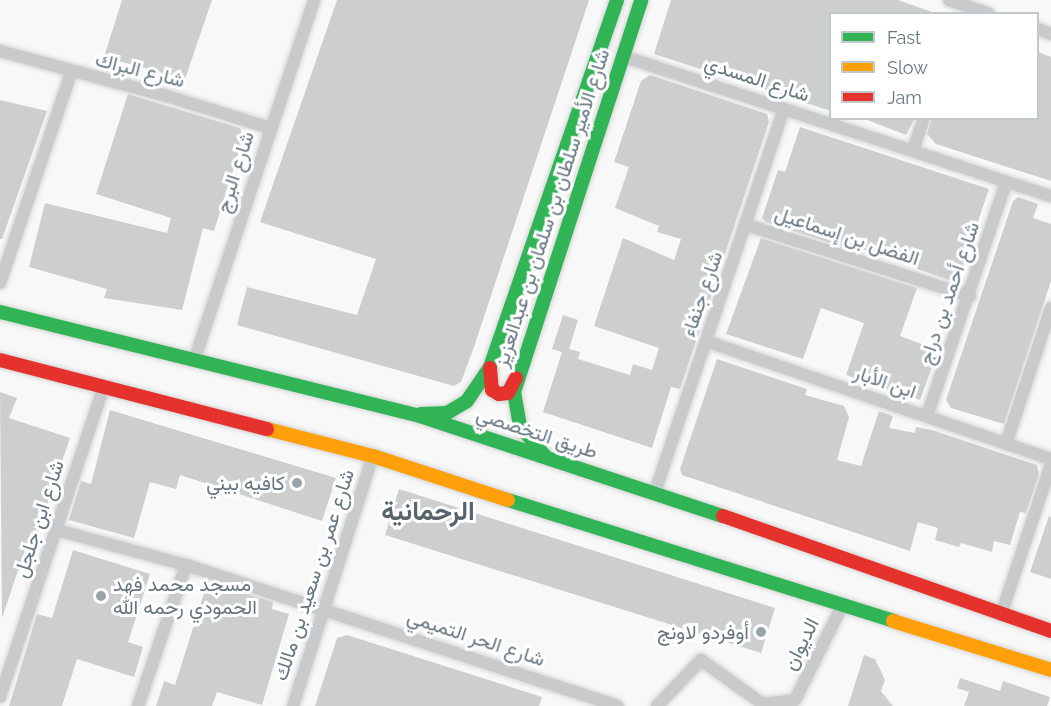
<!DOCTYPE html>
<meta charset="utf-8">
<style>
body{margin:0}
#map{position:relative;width:1051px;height:706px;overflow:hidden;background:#f8f8f8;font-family:Raleway,Vazirmatn,sans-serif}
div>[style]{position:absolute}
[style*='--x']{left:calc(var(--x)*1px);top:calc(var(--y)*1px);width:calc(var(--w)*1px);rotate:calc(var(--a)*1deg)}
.building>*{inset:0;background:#cdcfcf}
.roads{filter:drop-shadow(0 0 2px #d4d5d6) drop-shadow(0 0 2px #d4d5d6)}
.street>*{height:12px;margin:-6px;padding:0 6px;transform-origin:6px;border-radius:6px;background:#c9cacb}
.fast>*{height:14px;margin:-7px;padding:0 7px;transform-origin:7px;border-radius:7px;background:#30b455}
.slow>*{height:14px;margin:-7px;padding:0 7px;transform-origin:7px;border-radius:7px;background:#ff9f0a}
.jam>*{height:14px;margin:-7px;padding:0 7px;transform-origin:7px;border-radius:7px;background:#e5322d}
.dots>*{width:16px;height:16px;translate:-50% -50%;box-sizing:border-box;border:3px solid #fff;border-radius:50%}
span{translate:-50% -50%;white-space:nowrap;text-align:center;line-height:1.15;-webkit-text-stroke:6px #fff;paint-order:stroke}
.street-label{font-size:20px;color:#66777f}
.poi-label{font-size:20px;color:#66777f}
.right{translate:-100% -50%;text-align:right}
.left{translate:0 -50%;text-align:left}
.district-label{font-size:26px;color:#57646b;font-weight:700}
.legend{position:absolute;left:829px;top:12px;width:210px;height:108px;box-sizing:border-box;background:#fff;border:2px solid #c2c9cc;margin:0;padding:8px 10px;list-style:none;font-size:18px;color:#66777f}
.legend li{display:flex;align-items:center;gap:12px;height:30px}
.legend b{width:30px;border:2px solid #c2c9cc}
</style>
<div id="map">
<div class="building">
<div style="clip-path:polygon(122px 0,212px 0,185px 79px,104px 57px)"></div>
<div style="clip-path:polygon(337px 0,589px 0,474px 347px,461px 382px,454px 386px,237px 325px,247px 287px,357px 315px,376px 259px,260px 222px)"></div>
<div style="clip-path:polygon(671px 0,898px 0,932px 12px,831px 14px,831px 111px,654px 54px)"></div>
<div style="clip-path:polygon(1038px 52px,1051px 57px,1051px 181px,936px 144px,927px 134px,932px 118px,1038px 118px)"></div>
<div style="clip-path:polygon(650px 75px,767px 114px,769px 122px,680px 389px,671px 387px,652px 448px,543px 412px,562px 352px,552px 349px,563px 315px,578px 320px,569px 349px,580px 352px,578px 359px,630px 375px,633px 364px,652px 370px,659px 348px,594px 326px,623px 238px,674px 260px,681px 239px,657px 232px,659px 226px,615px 208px,629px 167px,614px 162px,641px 81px)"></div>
<div style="clip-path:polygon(128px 94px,240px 128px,243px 138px,214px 231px,203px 228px,182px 310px,104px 298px,107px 289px,29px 267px,45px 203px,167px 233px,171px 218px,96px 194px)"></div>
<div style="clip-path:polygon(0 100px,47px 111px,2px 239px,0 239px)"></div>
<div style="clip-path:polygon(862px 118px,915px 118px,906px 135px)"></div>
<div style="clip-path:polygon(800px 127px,989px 189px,957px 283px,845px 243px,843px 247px,766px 222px,762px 218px,778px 170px,785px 172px)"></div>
<div style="clip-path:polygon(1018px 197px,1038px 204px,1033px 218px,1051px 224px,1051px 281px,1004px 424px,951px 408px,946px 400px,1013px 201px)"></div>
<div style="clip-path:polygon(761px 238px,917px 288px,900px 336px,938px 350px,920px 400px,846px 375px,864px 323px,821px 308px,803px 359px,726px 334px)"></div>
<div style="clip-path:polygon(717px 359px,807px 389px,805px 395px,844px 406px,849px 417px,837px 460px,861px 466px,879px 411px,893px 416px,889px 428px,915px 433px,916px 427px,932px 430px,1037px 465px,1039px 475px,1026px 513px,1020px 512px,1010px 545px,994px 541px,992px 552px,961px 543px,959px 547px,935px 540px,938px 528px,918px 522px,910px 551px,682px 475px,680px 469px)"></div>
<div style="clip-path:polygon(0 392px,17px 398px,9px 418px,70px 438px,37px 534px,31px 532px,2px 618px)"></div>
<div style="clip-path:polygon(110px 410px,336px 478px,322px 521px,180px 475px,176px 489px,150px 482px,134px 538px,69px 520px,81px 481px,91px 484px)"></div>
<div style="clip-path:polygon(399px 489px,775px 608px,761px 653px,385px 535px)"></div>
<div style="clip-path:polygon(1049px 516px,1051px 517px,1051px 579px,1030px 572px)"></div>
<div style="clip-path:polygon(73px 550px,150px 574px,128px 642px,143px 647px,134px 677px,77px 659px,62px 706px,9px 706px,37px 614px,52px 618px)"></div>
<div style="clip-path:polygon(206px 587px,227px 593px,229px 588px,273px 602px,272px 609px,289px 614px,262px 705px,217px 692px,212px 706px,156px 706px,164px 681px,175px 685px)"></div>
<div style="clip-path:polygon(347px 635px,542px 697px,539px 706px,315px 706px,337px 638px)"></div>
<div style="clip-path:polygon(864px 655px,875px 659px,885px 680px,881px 691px,893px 706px,848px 706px)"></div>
<div style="clip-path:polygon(960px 678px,1000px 691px,1003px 681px,1050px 697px,1047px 706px,964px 706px,969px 692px,957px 688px)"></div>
</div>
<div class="roads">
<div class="street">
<div style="--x:949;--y:0;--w:42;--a:19.3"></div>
<div style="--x:1038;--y:29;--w:14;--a:21"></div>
<div style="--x:0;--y:51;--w:176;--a:15.1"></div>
<div style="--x:170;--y:97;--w:105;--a:17.2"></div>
<div style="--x:622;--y:56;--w:451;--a:18.1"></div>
<div style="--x:913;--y:150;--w:34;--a:-71"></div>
<div style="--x:747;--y:225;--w:234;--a:17.7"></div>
<div style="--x:0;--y:283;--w:222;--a:-71.3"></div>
<div style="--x:706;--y:341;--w:365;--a:18.9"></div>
<div style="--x:195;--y:358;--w:377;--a:-71.6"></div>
<div style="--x:927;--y:416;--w:246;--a:-71.3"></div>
<div style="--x:1006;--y:444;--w:143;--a:-71.7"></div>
<div style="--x:655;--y:492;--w:404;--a:-71.4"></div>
<div style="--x:57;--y:530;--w:134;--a:15.2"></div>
<div style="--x:186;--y:565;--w:454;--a:18.1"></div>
<div style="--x:1001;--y:615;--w:158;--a:-71.6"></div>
<div style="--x:0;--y:697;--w:327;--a:-71.5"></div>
<div style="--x:795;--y:700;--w:105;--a:-63.4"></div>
<div style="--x:138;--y:706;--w:149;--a:-71.2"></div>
<div style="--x:293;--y:706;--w:262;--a:-72.3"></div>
<div style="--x:657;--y:706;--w:64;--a:-46.3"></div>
<div style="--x:701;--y:660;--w:76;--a:35.4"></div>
<div style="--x:763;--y:704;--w:32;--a:-7"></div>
</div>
<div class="fast">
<div style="--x:0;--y:312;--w:430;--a:13.9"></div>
<div style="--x:417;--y:415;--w:322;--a:18.3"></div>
<div style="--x:421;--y:414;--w:26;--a:-2"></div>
<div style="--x:447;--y:413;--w:23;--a:-31"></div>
<div style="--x:467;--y:401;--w:41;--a:-55.9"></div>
<div style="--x:490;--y:367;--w:388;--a:-70.9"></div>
<div style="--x:545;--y:456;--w:39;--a:-130"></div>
<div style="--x:520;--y:426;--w:35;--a:-100"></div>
<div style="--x:514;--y:392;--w:412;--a:-72"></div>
<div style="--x:508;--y:500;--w:404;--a:17.4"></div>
</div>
<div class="slow">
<div style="--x:267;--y:429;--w:109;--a:14.3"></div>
<div style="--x:373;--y:456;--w:142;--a:18.1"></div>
<div style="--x:893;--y:621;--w:165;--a:17.2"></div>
</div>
<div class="jam">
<div style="--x:0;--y:360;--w:276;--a:14.5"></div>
<div style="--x:490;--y:368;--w:22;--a:85"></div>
<div style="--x:492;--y:390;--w:8;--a:30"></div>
<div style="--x:499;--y:394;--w:9;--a:-6"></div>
<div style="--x:508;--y:393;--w:17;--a:-62"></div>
<div style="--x:723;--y:516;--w:348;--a:19.3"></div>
</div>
</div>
<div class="dots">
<div style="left:297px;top:483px;background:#99a4a9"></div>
<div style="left:101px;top:596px;background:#99a4a9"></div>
<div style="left:761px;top:632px;background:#99a4a9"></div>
</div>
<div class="street-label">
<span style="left:140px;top:70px;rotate:14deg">شارع البراك</span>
<span style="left:757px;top:79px;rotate:18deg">شارع المسدي</span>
<span style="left:235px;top:172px;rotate:-72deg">شارع البرج</span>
<span style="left:552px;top:208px;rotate:-72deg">شارع الأمير سلطان بن سلمان بن عبدالعزيز</span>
<span style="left:847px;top:236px;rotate:18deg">الفضل بن إسماعيل</span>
<span style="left:949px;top:293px;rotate:-71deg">شارع أحمد بن دراج</span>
<span style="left:702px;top:294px;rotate:-71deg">شارع جنفاء</span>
<span style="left:885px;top:382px;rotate:19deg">ابن الأبار</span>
<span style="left:537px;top:433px;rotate:18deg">طريق التخصصي</span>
<span style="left:39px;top:519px;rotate:-72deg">شارع ابن جلجل</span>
<span style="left:314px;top:575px;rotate:-72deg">شارع عمر بن سعيد بن مالك</span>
<span style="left:476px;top:638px;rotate:18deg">شارع الحر التميمي</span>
<span style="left:801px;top:644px;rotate:-63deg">الديوان</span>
</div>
<div class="poi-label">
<span class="right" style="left:285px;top:483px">كافيه بيني</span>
<span class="left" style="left:113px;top:596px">مسجد محمد فهد<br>الحمودي رحمه الله</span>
<span class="right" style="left:749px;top:632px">أوفردو لاونج</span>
</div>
<div class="district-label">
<span style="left:428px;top:512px">الرحمانية</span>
</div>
<ul class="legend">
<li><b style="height:8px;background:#30b455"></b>Fast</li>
<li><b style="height:8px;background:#ff9f0a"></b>Slow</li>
<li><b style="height:8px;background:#e5322d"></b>Jam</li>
</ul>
</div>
